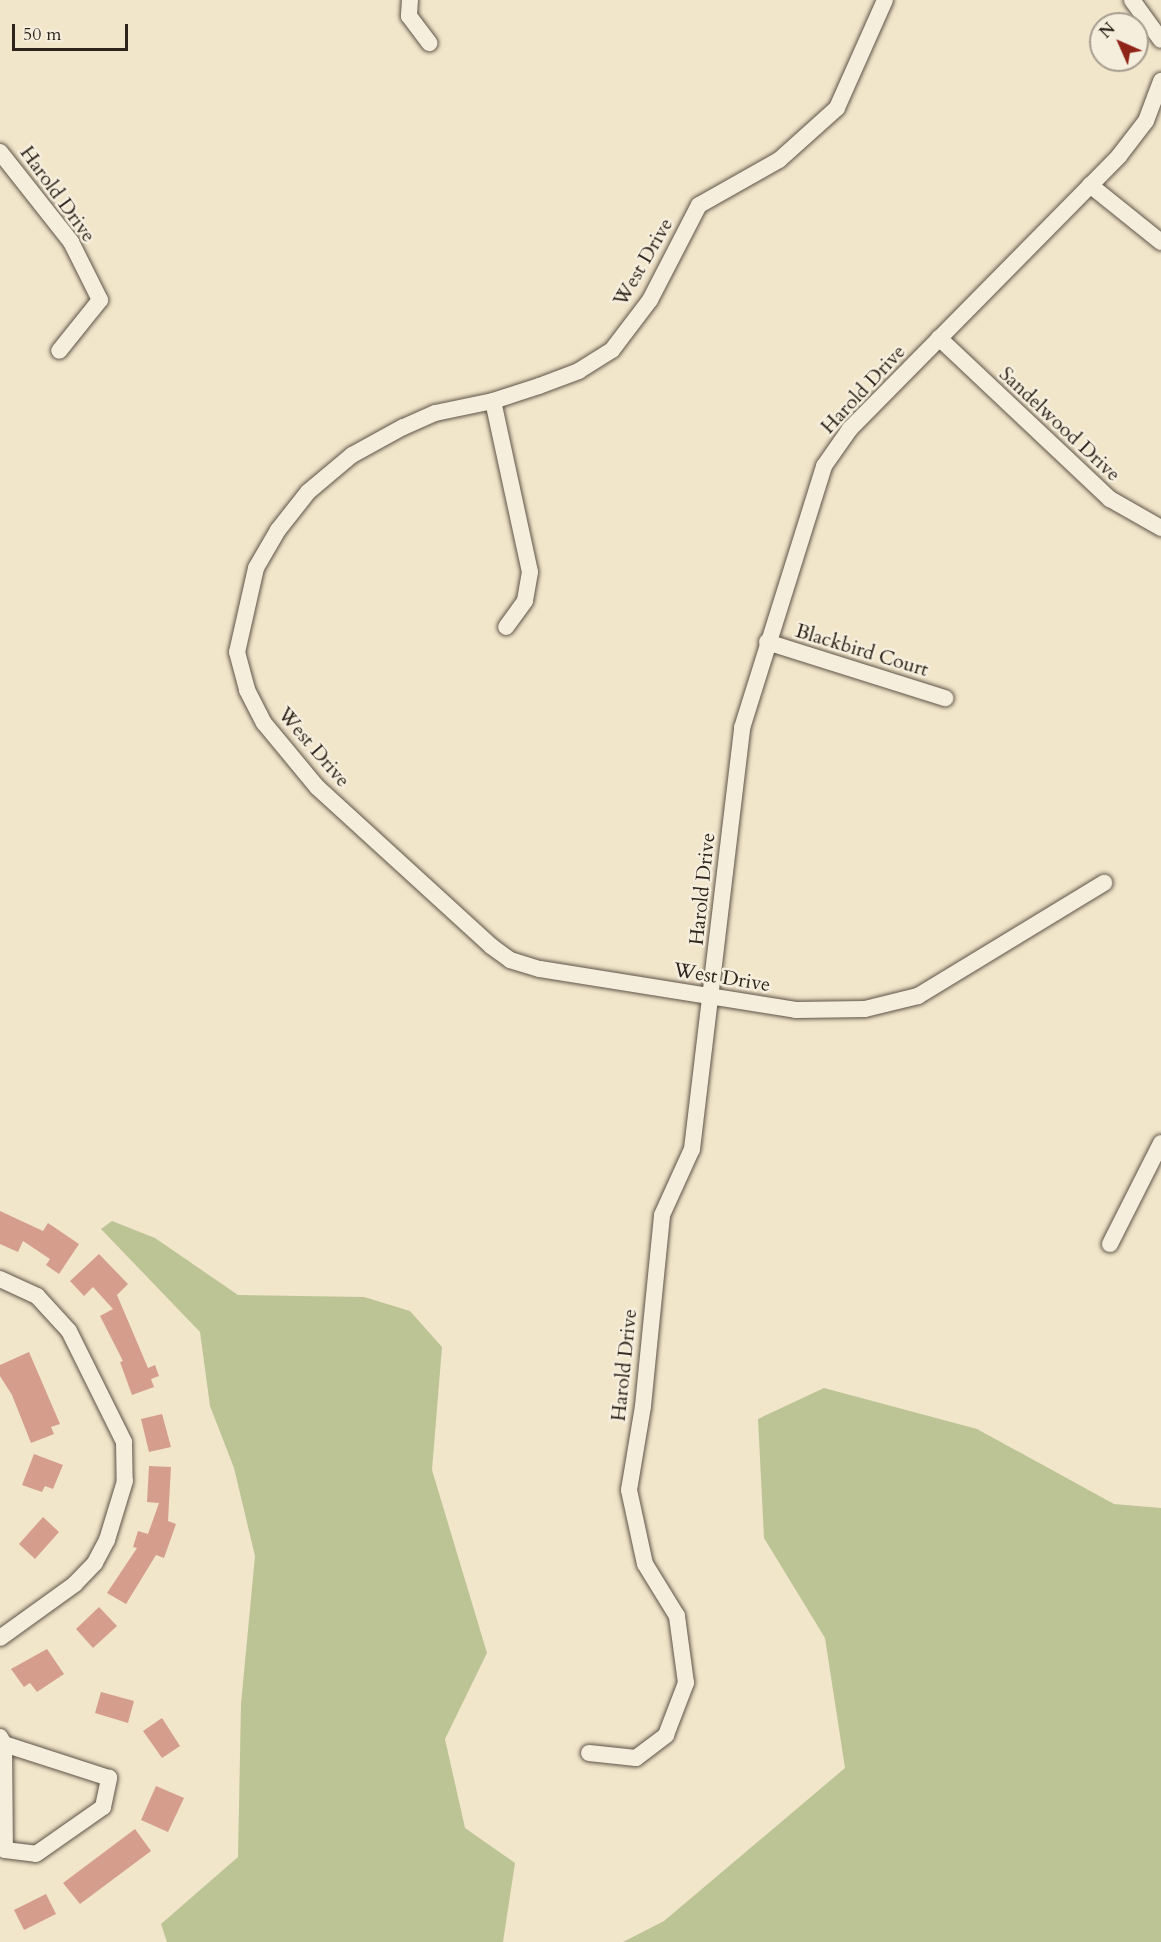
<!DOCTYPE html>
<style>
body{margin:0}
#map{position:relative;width:1161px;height:1942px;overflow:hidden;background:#f1e5ca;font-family:Cardo,serif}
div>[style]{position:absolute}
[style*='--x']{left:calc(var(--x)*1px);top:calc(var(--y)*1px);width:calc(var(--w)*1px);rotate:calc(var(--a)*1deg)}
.green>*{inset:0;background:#bcc495}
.building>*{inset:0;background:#d59e8c}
.roads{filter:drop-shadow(0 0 2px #5f5447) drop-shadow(0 0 2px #5f5447)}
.minor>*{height:16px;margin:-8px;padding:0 8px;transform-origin:8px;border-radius:8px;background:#f6eedd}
span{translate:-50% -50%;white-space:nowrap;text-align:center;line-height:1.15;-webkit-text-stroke:5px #f6eedd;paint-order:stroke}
.street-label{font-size:20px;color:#2e231b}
.north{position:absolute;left:1089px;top:12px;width:60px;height:60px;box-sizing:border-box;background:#f6eedd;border:2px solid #a69d8f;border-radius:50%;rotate:315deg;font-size:16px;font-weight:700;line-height:24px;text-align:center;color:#2e231b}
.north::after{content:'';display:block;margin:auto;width:21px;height:27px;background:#8f2418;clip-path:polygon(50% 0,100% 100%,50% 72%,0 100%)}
.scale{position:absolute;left:12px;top:24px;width:116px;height:27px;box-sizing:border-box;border:3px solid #2e231b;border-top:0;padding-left:8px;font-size:18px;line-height:21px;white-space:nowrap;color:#2e231b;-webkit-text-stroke:4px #f6eedd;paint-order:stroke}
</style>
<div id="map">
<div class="green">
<div style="clip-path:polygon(112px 1221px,155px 1238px,238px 1295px,364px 1297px,410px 1311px,442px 1347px,432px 1470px,487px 1653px,445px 1739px,465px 1828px,515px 1863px,503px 1942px,167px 1942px,161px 1924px,238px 1857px,241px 1704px,255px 1556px,234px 1468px,210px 1406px,200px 1332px,101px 1229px)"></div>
<div style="clip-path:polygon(824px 1388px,977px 1429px,1114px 1504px,1161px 1508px,1161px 1942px,623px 1942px,664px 1921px,845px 1768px,825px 1638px,764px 1538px,758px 1419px)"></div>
</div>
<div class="building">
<div style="clip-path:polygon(0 1211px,43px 1231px,48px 1223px,79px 1244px,59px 1274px,46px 1265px,50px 1259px,23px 1241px,18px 1252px,0 1244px)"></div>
<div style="clip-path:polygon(99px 1254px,128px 1284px,117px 1295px,148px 1368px,155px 1365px,159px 1376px,151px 1379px,154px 1387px,132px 1395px,120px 1362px,123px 1361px,100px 1316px,113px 1309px,93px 1287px,84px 1296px,70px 1281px)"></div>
<div style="clip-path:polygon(29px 1352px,60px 1424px,51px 1427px,54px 1434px,31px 1443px,12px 1395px,0 1376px,0 1365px)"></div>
<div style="clip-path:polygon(162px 1414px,171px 1447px,149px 1452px,141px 1419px)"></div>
<div style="clip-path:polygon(34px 1454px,63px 1465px,53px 1489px,45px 1486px,42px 1492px,22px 1485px)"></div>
<div style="clip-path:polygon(149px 1466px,171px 1467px,168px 1521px,176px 1524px,164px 1558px,156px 1555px,126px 1604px,107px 1593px,137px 1548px,133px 1547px,138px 1531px,148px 1534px,159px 1503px,147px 1502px)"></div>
<div style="clip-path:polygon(43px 1517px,59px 1532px,35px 1559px,19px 1544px)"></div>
<div style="clip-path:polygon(99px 1607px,117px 1626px,93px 1648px,76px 1629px)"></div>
<div style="clip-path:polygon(47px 1649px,64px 1674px,37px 1692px,30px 1683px,24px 1687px,11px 1669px)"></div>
<div style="clip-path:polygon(101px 1692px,134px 1701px,128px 1723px,95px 1713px)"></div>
<div style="clip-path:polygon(162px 1718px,180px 1746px,162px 1758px,143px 1731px)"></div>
<div style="clip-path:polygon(156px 1786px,184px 1798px,168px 1832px,141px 1820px)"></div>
<div style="clip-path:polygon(135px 1829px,151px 1851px,80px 1904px,63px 1883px)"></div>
<div style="clip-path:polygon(46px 1894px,56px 1914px,24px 1930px,14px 1910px)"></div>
</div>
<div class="roads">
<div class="minor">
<div style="--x:410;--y:0;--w:16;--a:94"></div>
<div style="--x:409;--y:16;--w:34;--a:53"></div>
<div style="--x:885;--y:0;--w:118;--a:114"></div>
<div style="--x:837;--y:108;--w:78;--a:138.1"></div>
<div style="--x:779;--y:160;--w:92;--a:150.6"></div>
<div style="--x:699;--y:205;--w:107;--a:117.3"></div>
<div style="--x:650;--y:300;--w:63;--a:127.2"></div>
<div style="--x:612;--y:350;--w:39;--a:148"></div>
<div style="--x:579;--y:371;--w:43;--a:159.4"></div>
<div style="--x:539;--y:386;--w:48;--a:161.9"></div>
<div style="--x:493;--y:401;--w:59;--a:168.3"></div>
<div style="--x:435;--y:413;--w:35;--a:156"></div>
<div style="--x:403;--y:427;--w:58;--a:151.2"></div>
<div style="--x:352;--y:455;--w:57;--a:139.9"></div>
<div style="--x:308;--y:492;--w:48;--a:128.3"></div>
<div style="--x:278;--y:530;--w:44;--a:120.1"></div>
<div style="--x:256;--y:568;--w:86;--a:102.7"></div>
<div style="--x:237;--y:652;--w:39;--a:75"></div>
<div style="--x:247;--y:690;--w:37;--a:63"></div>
<div style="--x:264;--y:723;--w:83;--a:50.4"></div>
<div style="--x:317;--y:787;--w:236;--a:42.4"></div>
<div style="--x:491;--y:946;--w:24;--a:36"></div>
<div style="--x:510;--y:960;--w:31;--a:17"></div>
<div style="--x:540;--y:969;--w:259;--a:9.1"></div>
<div style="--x:796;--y:1010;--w:69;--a:-0.8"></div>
<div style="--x:865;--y:1009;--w:55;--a:-13.8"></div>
<div style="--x:918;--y:996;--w:218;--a:-31.3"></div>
<div style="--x:1132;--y:0;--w:49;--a:54.1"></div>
<div style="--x:0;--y:152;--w:115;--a:51.7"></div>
<div style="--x:71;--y:242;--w:65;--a:63.4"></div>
<div style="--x:100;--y:300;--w:65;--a:128.8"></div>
<div style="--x:1090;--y:185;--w:91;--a:38.8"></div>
<div style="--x:939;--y:338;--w:235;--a:43.3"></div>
<div style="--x:1110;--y:499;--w:59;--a:29.6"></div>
<div style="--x:493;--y:401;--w:175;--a:77.8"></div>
<div style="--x:530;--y:572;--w:29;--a:100"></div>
<div style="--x:525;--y:601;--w:32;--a:126"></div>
<div style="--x:767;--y:642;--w:187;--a:17.5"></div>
<div style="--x:1110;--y:1244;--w:113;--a:-63.2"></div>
<div style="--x:0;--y:1279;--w:41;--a:24.7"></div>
<div style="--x:37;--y:1296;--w:47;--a:47.6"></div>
<div style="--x:69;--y:1331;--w:124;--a:63.6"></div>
<div style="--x:124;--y:1442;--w:39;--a:89"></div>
<div style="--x:125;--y:1481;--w:62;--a:107"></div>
<div style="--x:107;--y:1540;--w:26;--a:118"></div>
<div style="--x:95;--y:1563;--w:29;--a:134"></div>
<div style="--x:75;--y:1584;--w:92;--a:144.2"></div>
<div style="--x:0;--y:1737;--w:8;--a:60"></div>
<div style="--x:4;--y:1744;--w:106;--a:89.5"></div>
<div style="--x:5;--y:1850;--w:31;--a:7"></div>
<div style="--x:36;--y:1854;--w:82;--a:-35"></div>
<div style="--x:103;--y:1807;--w:30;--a:-78"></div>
<div style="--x:109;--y:1778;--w:110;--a:-162.1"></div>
<div style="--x:589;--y:1753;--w:47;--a:6.1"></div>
<div style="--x:636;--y:1758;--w:38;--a:-37"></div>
<div style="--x:666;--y:1735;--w:56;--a:-69"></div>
<div style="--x:686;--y:1683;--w:68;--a:-97.7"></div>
<div style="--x:677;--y:1616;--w:61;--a:-121.6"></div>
<div style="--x:645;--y:1564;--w:76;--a:-102.2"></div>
<div style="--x:629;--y:1490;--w:85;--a:-80.5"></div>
<div style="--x:643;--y:1406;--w:192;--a:-84.3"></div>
<div style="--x:662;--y:1215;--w:72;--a:-65.6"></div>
<div style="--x:692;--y:1149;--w:424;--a:-83.2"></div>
<div style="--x:742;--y:728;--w:275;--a:-72.6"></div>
<div style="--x:824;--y:466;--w:45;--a:-54.9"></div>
<div style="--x:850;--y:429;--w:383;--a:-45.4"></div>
<div style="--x:1119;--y:156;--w:44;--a:-52.4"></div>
<div style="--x:1146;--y:121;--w:43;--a:-69.4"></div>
</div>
</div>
<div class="street-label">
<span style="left:58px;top:194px;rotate:54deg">Harold Drive</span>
<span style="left:643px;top:262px;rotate:-60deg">West Drive</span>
<span style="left:863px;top:389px;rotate:-47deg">Harold Drive</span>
<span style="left:1060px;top:424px;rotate:43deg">Sandelwood Drive</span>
<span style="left:862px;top:650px;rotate:17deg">Blackbird Court</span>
<span style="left:314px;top:747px;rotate:49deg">West Drive</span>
<span style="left:702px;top:889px;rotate:-84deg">Harold Drive</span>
<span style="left:722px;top:977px;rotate:9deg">West Drive</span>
<span style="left:624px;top:1365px;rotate:-84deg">Harold Drive</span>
</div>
<div class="north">N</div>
<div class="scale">50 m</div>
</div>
